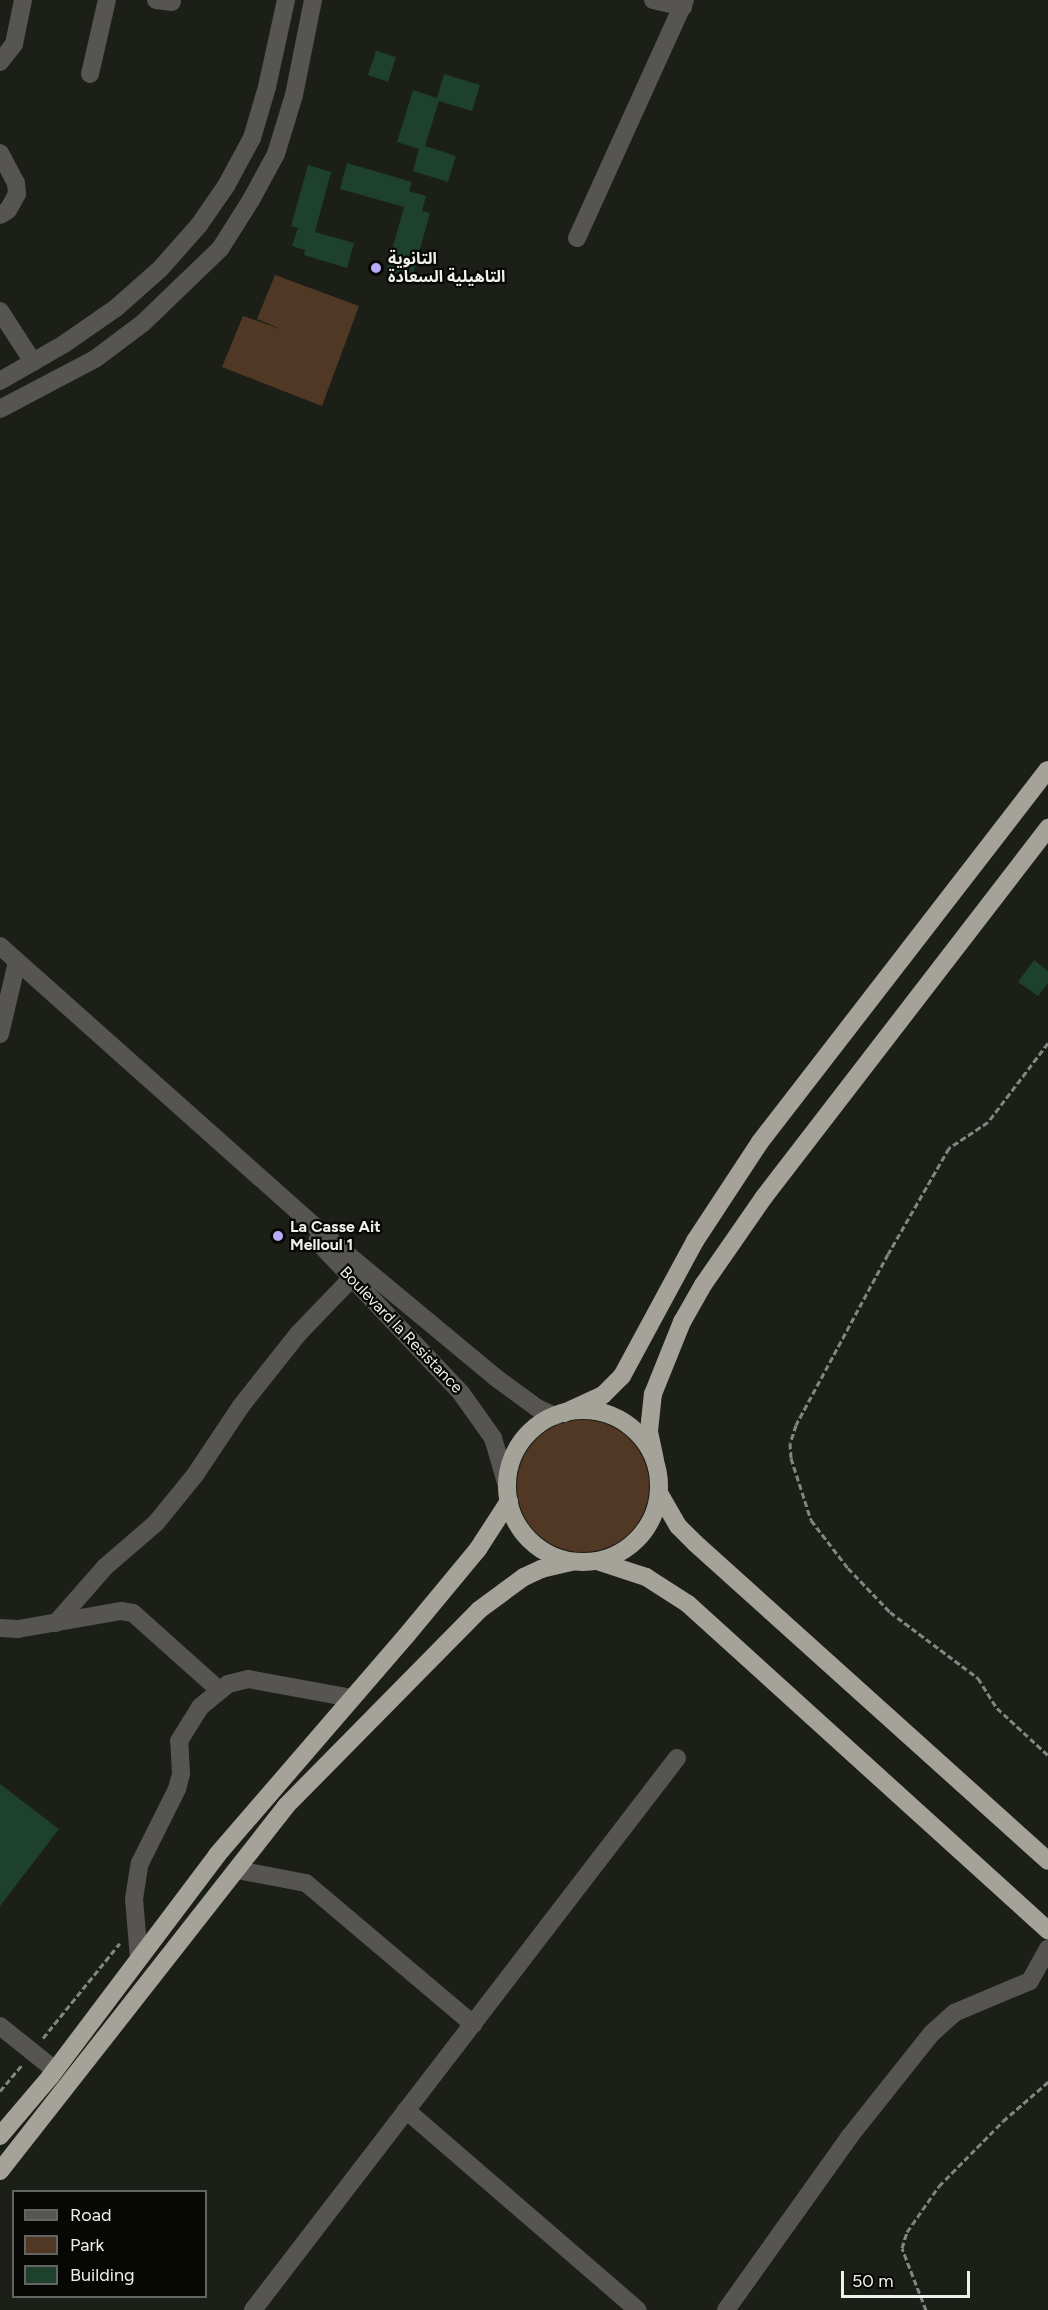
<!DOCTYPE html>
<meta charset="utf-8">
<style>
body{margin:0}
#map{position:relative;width:1048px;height:2310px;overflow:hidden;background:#1c1f18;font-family:Figtree,"Noto Sans Arabic",sans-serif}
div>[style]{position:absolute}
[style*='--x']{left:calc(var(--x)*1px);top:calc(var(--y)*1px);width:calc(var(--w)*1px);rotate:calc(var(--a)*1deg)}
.green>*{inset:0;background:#513825}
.round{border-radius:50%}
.building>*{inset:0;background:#1d412d}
.path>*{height:3px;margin-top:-1.5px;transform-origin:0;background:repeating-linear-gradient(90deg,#838680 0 6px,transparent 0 9px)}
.minor>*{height:18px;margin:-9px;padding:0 9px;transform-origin:9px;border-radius:9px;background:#565551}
.highway>*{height:18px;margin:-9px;padding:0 9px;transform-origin:9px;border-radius:9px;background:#a5a299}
.highway>.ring{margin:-9px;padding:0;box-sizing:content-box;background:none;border:18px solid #a5a299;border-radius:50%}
.dots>*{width:16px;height:16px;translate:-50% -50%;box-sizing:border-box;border:3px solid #070806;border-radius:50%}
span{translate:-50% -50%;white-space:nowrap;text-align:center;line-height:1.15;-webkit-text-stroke:4.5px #070806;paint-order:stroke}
.poi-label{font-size:16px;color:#eef0ec;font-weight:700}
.left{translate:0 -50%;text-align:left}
.street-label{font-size:16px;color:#eef0ec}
.legend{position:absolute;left:12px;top:2190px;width:195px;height:108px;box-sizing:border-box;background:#070806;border:2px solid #636562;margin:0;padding:8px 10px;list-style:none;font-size:18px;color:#eef0ec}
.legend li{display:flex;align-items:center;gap:12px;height:30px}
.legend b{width:30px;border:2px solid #636562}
.scale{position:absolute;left:841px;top:2271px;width:129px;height:27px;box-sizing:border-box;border:3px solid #eef0ec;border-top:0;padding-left:8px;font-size:18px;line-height:21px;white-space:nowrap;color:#eef0ec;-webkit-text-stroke:4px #070806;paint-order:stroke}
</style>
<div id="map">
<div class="green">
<div style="clip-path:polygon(275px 275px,359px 306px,322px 406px,222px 367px,243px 316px,283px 330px,257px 319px)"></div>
<div class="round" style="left:517px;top:1420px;width:132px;height:132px"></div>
</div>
<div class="building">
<div style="clip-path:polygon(376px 51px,396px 57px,388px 82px,368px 75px)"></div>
<div style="clip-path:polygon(444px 74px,480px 85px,472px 111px,439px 101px,425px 146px,456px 156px,448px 182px,413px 171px,419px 149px,397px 142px,413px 90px,437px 98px)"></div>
<div style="clip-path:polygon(347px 163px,412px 182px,409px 191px,426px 196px,422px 211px,430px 213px,412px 278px,386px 271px,404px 207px,340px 189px)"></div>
<div style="clip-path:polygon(308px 165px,331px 172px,315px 232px,354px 243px,347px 268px,304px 255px,305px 250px,292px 246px,298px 228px,291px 226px)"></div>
<div style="clip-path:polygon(1034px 960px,1048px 971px,1048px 983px,1038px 996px,1018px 982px)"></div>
<div style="clip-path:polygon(0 1784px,59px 1829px,0 1906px)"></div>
</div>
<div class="path">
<div style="--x:1048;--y:1043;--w:99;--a:127.2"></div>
<div style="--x:988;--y:1122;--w:47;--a:146.3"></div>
<div style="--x:949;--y:1148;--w:122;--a:119.9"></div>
<div style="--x:888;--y:1254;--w:194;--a:118.3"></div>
<div style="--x:796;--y:1425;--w:19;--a:108"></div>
<div style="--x:790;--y:1443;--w:15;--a:86"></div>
<div style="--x:791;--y:1458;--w:65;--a:72.1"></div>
<div style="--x:811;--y:1520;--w:61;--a:52.4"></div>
<div style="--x:848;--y:1568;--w:61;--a:46.3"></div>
<div style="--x:890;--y:1612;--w:110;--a:36.9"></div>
<div style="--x:978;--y:1678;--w:36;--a:58"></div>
<div style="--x:997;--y:1708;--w:69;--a:42.7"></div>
<div style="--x:43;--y:2038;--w:122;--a:-51"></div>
<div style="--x:0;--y:2091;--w:34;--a:-50"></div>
<div style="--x:926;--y:2310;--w:66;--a:-111.2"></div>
<div style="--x:902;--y:2248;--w:17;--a:-73"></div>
<div style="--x:907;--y:2232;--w:56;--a:-55.2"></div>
<div style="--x:939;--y:2186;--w:91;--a:-45.4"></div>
<div style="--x:1003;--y:2121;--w:60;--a:-40.9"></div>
</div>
<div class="minor">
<div style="--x:156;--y:0;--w:16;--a:7"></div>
<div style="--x:653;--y:0;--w:31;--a:13"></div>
<div style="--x:0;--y:62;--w:23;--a:-52"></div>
<div style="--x:14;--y:44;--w:45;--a:-78.4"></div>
<div style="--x:90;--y:74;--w:76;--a:-77.1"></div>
<div style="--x:0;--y:153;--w:34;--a:62"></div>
<div style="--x:16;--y:183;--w:11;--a:85"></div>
<div style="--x:17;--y:194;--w:18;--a:119"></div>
<div style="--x:8;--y:210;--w:9;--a:148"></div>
<div style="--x:577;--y:238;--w:261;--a:-65.6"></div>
<div style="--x:0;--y:311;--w:61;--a:57.1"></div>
<div style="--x:0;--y:381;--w:74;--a:-30"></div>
<div style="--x:64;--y:344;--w:63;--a:-34.7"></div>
<div style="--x:116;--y:308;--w:60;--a:-41.6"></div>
<div style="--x:161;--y:268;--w:57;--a:-48.5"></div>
<div style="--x:199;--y:225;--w:47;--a:-55.3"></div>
<div style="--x:226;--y:186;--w:55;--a:-61.6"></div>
<div style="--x:252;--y:138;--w:53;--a:-73.6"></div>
<div style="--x:267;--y:87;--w:89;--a:-77.7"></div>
<div style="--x:0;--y:409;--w:107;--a:-27.8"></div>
<div style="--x:95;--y:359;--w:60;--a:-36.9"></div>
<div style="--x:143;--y:323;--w:107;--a:-43.9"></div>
<div style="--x:220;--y:249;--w:58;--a:-57.7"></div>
<div style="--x:251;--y:200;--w:52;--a:-61.5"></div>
<div style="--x:276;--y:154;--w:62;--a:-73"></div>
<div style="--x:294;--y:95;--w:97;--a:-78.7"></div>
<div style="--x:0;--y:946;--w:442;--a:41.7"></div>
<div style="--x:330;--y:1240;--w:214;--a:39.7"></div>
<div style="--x:495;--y:1377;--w:52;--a:36.4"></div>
<div style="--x:537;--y:1408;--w:20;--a:24"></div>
<div style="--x:0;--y:1034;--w:74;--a:-76.7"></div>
<div style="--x:317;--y:1241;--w:209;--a:46.5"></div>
<div style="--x:461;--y:1393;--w:55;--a:54.6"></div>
<div style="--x:493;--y:1438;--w:50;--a:73.7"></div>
<div style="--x:56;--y:1623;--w:74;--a:-48.8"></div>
<div style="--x:105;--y:1567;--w:67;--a:-40.8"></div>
<div style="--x:156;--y:1523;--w:62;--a:-50.9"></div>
<div style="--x:195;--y:1475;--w:83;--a:-56.3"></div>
<div style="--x:241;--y:1406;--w:92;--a:-51.6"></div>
<div style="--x:298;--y:1334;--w:76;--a:-46.1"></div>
<div style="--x:0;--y:1628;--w:18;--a:3"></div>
<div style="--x:18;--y:1629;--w:105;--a:-9.9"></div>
<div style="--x:121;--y:1611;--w:12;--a:9"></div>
<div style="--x:133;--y:1613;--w:115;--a:41.8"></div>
<div style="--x:237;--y:1870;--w:70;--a:10.7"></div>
<div style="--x:306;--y:1883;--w:219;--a:40.2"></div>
<div style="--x:139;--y:1958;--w:59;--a:-94.8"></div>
<div style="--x:134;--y:1899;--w:36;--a:-81"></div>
<div style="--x:140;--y:1863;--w:83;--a:-63.4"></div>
<div style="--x:177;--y:1789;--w:16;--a:-75"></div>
<div style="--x:181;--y:1774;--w:33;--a:-93"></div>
<div style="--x:179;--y:1741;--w:40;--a:-58"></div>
<div style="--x:200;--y:1707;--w:36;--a:-39"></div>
<div style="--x:228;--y:1684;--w:21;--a:-14"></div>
<div style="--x:248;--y:1679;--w:106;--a:10.4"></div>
<div style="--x:0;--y:2026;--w:70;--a:38.7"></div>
<div style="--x:406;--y:2110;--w:306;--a:40.8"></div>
<div style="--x:253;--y:2310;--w:696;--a:-52.47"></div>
<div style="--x:726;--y:2310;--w:214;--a:-54.5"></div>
<div style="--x:850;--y:2136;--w:130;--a:-51.5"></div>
<div style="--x:931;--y:2034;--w:31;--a:-42"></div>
<div style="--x:954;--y:2013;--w:82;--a:-22.8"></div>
<div style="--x:1030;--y:1981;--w:37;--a:-61"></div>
</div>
<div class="highway">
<div class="ring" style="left:507px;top:1410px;width:134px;height:134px"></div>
<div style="--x:564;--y:1413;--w:43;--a:-24.8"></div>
<div style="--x:603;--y:1395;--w:27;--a:-45"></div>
<div style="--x:622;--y:1376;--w:153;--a:-61.6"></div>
<div style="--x:695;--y:1241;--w:118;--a:-56.7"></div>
<div style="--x:760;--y:1142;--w:470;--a:-52.3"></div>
<div style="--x:655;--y:1460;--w:30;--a:-102"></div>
<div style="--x:649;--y:1431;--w:37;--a:-84"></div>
<div style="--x:653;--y:1394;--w:78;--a:-68.1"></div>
<div style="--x:682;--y:1322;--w:43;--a:-60.4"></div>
<div style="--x:703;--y:1285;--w:107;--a:-55.3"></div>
<div style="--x:764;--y:1197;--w:466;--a:-52.4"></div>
<div style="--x:659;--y:1493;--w:38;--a:60"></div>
<div style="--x:678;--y:1526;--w:24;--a:45"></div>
<div style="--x:695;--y:1543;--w:475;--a:42"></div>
<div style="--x:597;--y:1561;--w:52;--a:18.1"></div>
<div style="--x:646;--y:1577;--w:50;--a:32.7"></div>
<div style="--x:688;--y:1604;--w:486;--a:42.2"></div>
<div style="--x:0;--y:2136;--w:77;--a:-49.7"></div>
<div style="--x:50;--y:2077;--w:278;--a:-53"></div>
<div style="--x:217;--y:1855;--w:289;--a:-49.2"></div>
<div style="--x:406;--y:1636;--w:113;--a:-50.4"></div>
<div style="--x:478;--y:1549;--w:57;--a:-57.1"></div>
<div style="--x:0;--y:2171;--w:464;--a:-51.9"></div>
<div style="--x:286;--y:1806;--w:275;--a:-45.4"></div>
<div style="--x:479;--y:1610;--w:56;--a:-36.3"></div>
<div style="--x:524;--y:1577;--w:19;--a:-25"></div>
<div style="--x:541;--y:1569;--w:31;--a:-13"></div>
</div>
<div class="dots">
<div style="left:376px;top:268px;background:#b6acf8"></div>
<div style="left:278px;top:1236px;background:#b6acf8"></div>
</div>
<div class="poi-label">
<span class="left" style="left:388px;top:268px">التانوية<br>التاهيلية السعادة</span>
<span class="left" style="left:290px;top:1236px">La Casse Ait<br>Melloul 1</span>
</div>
<div class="street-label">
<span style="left:401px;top:1330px;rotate:46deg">Boulevard la Resistance</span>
</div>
<ul class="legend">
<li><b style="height:8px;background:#565551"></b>Road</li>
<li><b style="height:16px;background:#513825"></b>Park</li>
<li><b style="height:16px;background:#1d412d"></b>Building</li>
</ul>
<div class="scale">50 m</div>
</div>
